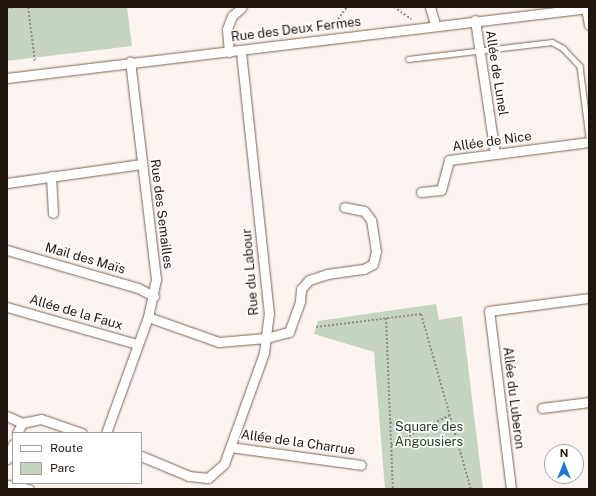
<!DOCTYPE html>
<meta charset="utf-8">
<style>
body{margin:0}
#map{position:relative;width:596px;height:496px;overflow:hidden;background:#fbf4f0;font-family:"Public Sans",sans-serif}
div>[style]{position:absolute}
[style*='--x']{left:calc(var(--x)*1px);top:calc(var(--y)*1px);width:calc(var(--w)*1px);rotate:calc(var(--a)*1deg)}
.green>*{inset:0;background:#c5d4c1}
.path>*{height:2px;margin-top:-1px;transform-origin:0;background:repeating-linear-gradient(90deg,#948b85 0 2px,transparent 0 4px)}
.roads{filter:drop-shadow(0 0 1px #7e634f) drop-shadow(0 0 1px #7e634f)}
.service>*{height:4.5px;margin:-2.25px;padding:0 2.25px;transform-origin:2.25px;border-radius:2.25px;background:#fff}
.minor>*{height:9px;margin:-4.5px;padding:0 4.5px;transform-origin:4.5px;border-radius:4.5px;background:#fff}
span{translate:-50% -50%;white-space:nowrap;text-align:center;line-height:1.15;-webkit-text-stroke:3.5px #fff;paint-order:stroke}
.street-label{font-size:13px;color:#21160e}
.park-label{font-size:13px;color:#24441d}
.frame{position:absolute;inset:0;border:8px solid #21160e;pointer-events:none}
.legend{position:absolute;left:12px;top:432px;width:130px;height:52px;box-sizing:border-box;background:#fff;border:1px solid #a6a29f;margin:0;padding:5px 7px;list-style:none;font-size:12px;color:#21160e}
.legend li{display:flex;align-items:center;gap:8px;height:20px}
.legend b{width:20px;border:1px solid #a6a29f}
.north{position:absolute;left:544px;top:444px;width:40px;height:40px;box-sizing:border-box;background:#fff;border:1px solid #a6a29f;border-radius:50%;rotate:0deg;font-size:11px;font-weight:700;line-height:16px;text-align:center;color:#21160e}
.north::after{content:'';display:block;margin:auto;width:14px;height:18px;background:#1e77e1;clip-path:polygon(50% 0,100% 100%,50% 72%,0 100%)}
</style>
<div id="map">
<div class="green">
<div style="clip-path:polygon(7px 7px,127px 7px,132px 46px,7px 61px)"></div>
<div style="clip-path:polygon(436px 304px,439px 320px,462px 316px,483px 489px,385px 489px,374px 352px,314px 334px,318px 321px)"></div>
</div>
<div class="path">
<div style="--x:28;--y:7;--w:55;--a:82.7"></div>
<div style="--x:394;--y:7;--w:21;--a:35"></div>
<div style="--x:7;--y:8;--w:7;--a:-8"></div>
<div style="--x:331;--y:29;--w:27;--a:-54"></div>
<div style="--x:386;--y:318;--w:171;--a:87.7"></div>
<div style="--x:316;--y:327;--w:106;--a:-7.1"></div>
<div style="--x:421;--y:314;--w:182;--a:74.1"></div>
<div style="--x:390;--y:422;--w:29;--a:20"></div>
<div style="--x:391;--y:445;--w:66;--a:-27"></div>
</div>
<div class="roads">
<div class="service">
<div style="--x:408;--y:59;--w:145;--a:-6.7"></div>
<div style="--x:552;--y:42;--w:13;--a:29"></div>
<div style="--x:563;--y:48;--w:25;--a:47"></div>
<div style="--x:580;--y:66;--w:72;--a:82.8"></div>
</div>
<div class="minor">
<div style="--x:430;--y:7;--w:19;--a:74"></div>
<div style="--x:586;--y:8;--w:17;--a:80"></div>
<div style="--x:475;--y:20;--w:135;--a:81.5"></div>
<div style="--x:229;--y:52;--w:23;--a:-95"></div>
<div style="--x:227;--y:29;--w:14;--a:-69"></div>
<div style="--x:232;--y:16;--w:13;--a:-42"></div>
<div style="--x:7;--y:78;--w:586;--a:-6.86"></div>
<div style="--x:51;--y:176;--w:37;--a:87"></div>
<div style="--x:7;--y:183;--w:136;--a:-8"></div>
<div style="--x:421;--y:192;--w:20;--a:-6"></div>
<div style="--x:441;--y:190;--w:31;--a:-75"></div>
<div style="--x:449;--y:160;--w:141;--a:-7.3"></div>
<div style="--x:7;--y:250;--w:136;--a:16.2"></div>
<div style="--x:138;--y:288;--w:18;--a:27"></div>
<div style="--x:7;--y:307;--w:135;--a:15.9"></div>
<div style="--x:148;--y:317;--w:75;--a:19.4"></div>
<div style="--x:219;--y:342;--w:47;--a:-4.9"></div>
<div style="--x:266;--y:338;--w:24;--a:-15"></div>
<div style="--x:289;--y:332;--w:33;--a:-70"></div>
<div style="--x:300;--y:301;--w:12;--a:-85"></div>
<div style="--x:301;--y:289;--w:12;--a:-48"></div>
<div style="--x:309;--y:280;--w:19;--a:-18"></div>
<div style="--x:327;--y:274;--w:37;--a:-8"></div>
<div style="--x:364;--y:269;--w:10;--a:-29"></div>
<div style="--x:373;--y:264;--w:13;--a:-77"></div>
<div style="--x:376;--y:251;--w:31;--a:-99"></div>
<div style="--x:371;--y:220;--w:11;--a:-128"></div>
<div style="--x:364;--y:211;--w:20;--a:-169"></div>
<div style="--x:542;--y:408;--w:47;--a:-7.3"></div>
<div style="--x:7;--y:416;--w:17;--a:25"></div>
<div style="--x:17;--y:433;--w:11;--a:-63"></div>
<div style="--x:22;--y:423;--w:19;--a:-12"></div>
<div style="--x:41;--y:419;--w:43;--a:18.9"></div>
<div style="--x:106;--y:433;--w:123;--a:-70.1"></div>
<div style="--x:148;--y:317;--w:39;--a:-78"></div>
<div style="--x:156;--y:279;--w:219;--a:-96.8"></div>
<div style="--x:230;--y:447;--w:132;--a:7.8"></div>
<div style="--x:141;--y:456;--w:52;--a:22.6"></div>
<div style="--x:189;--y:476;--w:19;--a:6"></div>
<div style="--x:208;--y:478;--w:21;--a:-41"></div>
<div style="--x:224;--y:464;--w:118;--a:-70.2"></div>
<div style="--x:264;--y:353;--w:39;--a:-83"></div>
<div style="--x:269;--y:314;--w:265;--a:-96.1"></div>
<div style="--x:7;--y:459;--w:16;--a:-68"></div>
<div style="--x:7;--y:485;--w:22;--a:10"></div>
<div style="--x:511;--y:489;--w:179;--a:-97"></div>
<div style="--x:489;--y:311;--w:101;--a:-7.4"></div>
</div>
</div>
<div class="street-label">
<span style="left:296px;top:30px;rotate:-7deg">Rue des Deux Fermes</span>
<span style="left:496px;top:73px;rotate:81deg">Allée de Lunel</span>
<span style="left:492px;top:142px;rotate:-8deg">Allée de Nice</span>
<span style="left:161px;top:214px;rotate:83deg">Rue des Semailles</span>
<span style="left:85px;top:259px;rotate:16deg">Mail des Maïs</span>
<span style="left:251px;top:272px;rotate:-95deg">Rue du Labour</span>
<span style="left:76px;top:313px;rotate:16deg">Allée de la Faux</span>
<span style="left:513px;top:398px;rotate:83deg">Allée du Luberon</span>
<span style="left:298px;top:443px;rotate:8deg">Allée de la Charrue</span>
</div>
<div class="park-label">
<span style="left:429px;top:435px">Square des<br>Angousiers</span>
</div>
<div class="frame"></div>
<ul class="legend">
<li><b style="height:5px;background:#fff"></b>Route</li>
<li><b style="height:11px;background:#c5d4c1"></b>Parc</li>
</ul>
<div class="north">N</div>
</div>
